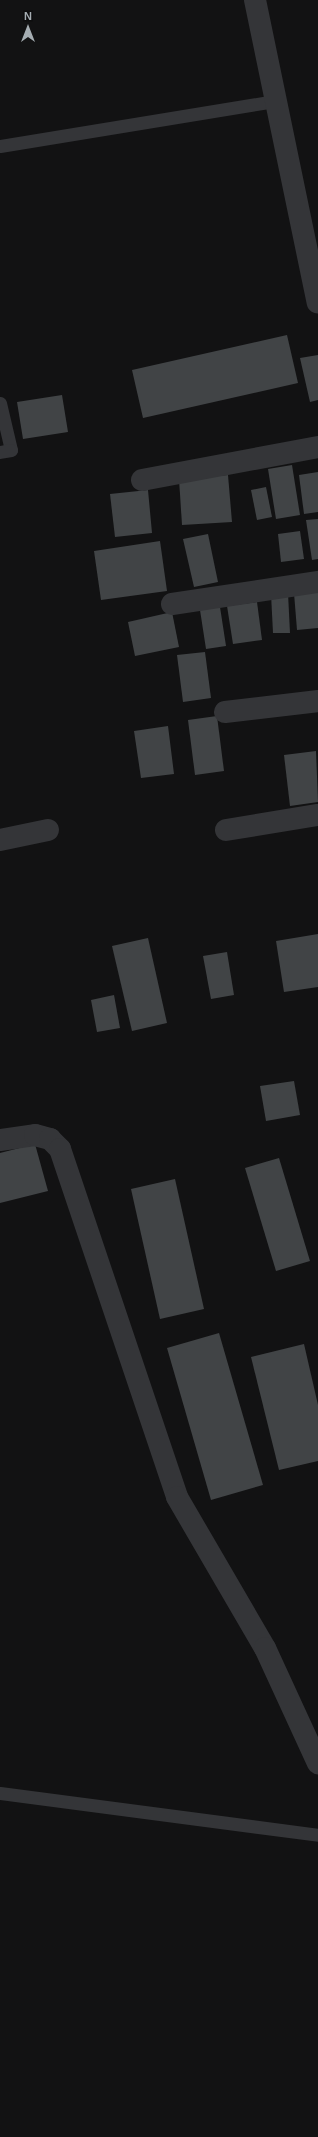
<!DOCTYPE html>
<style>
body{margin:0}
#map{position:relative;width:318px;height:2137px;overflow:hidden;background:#121213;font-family:Helvetica,sans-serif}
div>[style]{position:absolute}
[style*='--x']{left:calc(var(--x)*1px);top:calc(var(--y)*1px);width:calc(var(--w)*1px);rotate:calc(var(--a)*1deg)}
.building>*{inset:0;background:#414446}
.lane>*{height:13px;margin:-6.5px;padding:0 6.5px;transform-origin:6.5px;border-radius:6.5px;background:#343538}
.street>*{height:22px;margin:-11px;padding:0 11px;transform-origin:11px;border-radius:11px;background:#343538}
span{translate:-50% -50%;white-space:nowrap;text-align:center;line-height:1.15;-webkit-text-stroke:3px #0d0d0e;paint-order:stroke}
.north{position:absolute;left:8px;top:8px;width:40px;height:40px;-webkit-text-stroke:3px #0d0d0e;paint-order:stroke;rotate:0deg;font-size:11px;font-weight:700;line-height:16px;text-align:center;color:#a5adb2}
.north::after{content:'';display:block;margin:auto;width:14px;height:18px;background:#a5adb2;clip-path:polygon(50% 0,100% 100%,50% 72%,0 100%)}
</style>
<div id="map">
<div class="building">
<div style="clip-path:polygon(287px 335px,298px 383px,143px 418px,132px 370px)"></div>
<div style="clip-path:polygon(318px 355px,318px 400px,310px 402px,300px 358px)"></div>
<div style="clip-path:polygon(62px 395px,68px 432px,23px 439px,17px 402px)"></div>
<div style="clip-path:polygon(292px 465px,300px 515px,276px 519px,268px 469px)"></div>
<div style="clip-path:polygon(318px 472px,318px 512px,304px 514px,299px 475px)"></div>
<div style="clip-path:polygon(228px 475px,232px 522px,182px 525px,179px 479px)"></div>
<div style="clip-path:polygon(266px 487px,272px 517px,257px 520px,251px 490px)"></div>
<div style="clip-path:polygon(148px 490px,152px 533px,115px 537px,110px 494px)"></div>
<div style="clip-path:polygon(318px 519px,318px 559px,312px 560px,306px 520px)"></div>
<div style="clip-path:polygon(300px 531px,304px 559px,281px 562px,278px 534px)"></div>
<div style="clip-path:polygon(208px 534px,218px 582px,194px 587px,183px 539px)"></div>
<div style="clip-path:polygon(160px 541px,167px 591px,101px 600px,94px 551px)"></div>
<div style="clip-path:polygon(318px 591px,318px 628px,297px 630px,294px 593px)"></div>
<div style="clip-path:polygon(288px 593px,290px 633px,273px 633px,271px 594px)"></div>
<div style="clip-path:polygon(257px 602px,262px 640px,233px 644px,227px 606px)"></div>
<div style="clip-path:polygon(220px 607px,226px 646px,206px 649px,200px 610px)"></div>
<div style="clip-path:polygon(172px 612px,179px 647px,135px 656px,128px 622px)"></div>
<div style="clip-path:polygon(205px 652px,211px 698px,183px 702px,177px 655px)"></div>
<div style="clip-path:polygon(217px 716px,224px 771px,195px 775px,188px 720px)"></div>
<div style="clip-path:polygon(168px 726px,174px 774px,141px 778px,134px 731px)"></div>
<div style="clip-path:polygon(316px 751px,318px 802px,290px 806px,284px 755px)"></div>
<div style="clip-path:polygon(318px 934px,318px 987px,284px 992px,276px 941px)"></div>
<div style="clip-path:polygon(148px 938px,167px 1023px,132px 1031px,112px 946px)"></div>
<div style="clip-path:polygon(227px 952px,234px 995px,211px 999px,203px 956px)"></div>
<div style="clip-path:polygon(114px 995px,120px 1028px,97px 1032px,91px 1000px)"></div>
<div style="clip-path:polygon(294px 1081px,300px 1115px,266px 1121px,260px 1086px)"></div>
<div style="clip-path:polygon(35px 1144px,48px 1191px,0 1203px,0 1153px)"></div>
<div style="clip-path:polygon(279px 1158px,310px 1261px,276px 1271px,245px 1168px)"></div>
<div style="clip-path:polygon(175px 1179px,204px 1309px,160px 1319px,131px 1189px)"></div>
<div style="clip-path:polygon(219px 1333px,263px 1485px,211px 1500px,167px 1348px)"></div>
<div style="clip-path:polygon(304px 1344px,318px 1405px,318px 1461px,279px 1470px,251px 1357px)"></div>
</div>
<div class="lane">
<div style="--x:0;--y:146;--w:280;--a:-9.3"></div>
<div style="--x:0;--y:403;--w:48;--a:76.8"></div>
<div style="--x:11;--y:450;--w:11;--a:170"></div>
<div style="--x:0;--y:1793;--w:321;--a:7.5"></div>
</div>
<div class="street">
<div style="--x:255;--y:0;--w:309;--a:78.3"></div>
<div style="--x:142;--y:480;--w:179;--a:-10.6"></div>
<div style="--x:172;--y:604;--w:148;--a:-8.6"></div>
<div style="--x:225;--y:712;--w:94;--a:-6.7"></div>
<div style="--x:226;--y:830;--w:93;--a:-9.3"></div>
<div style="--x:0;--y:840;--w:49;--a:-11.8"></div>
<div style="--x:0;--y:1140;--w:35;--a:-8"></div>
<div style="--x:35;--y:1135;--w:16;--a:15"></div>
<div style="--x:50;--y:1139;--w:14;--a:45"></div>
<div style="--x:60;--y:1149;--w:367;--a:71.4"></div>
<div style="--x:177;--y:1497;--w:175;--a:59.8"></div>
<div style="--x:265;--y:1648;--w:127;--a:65.3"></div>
</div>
<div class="north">N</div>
</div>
